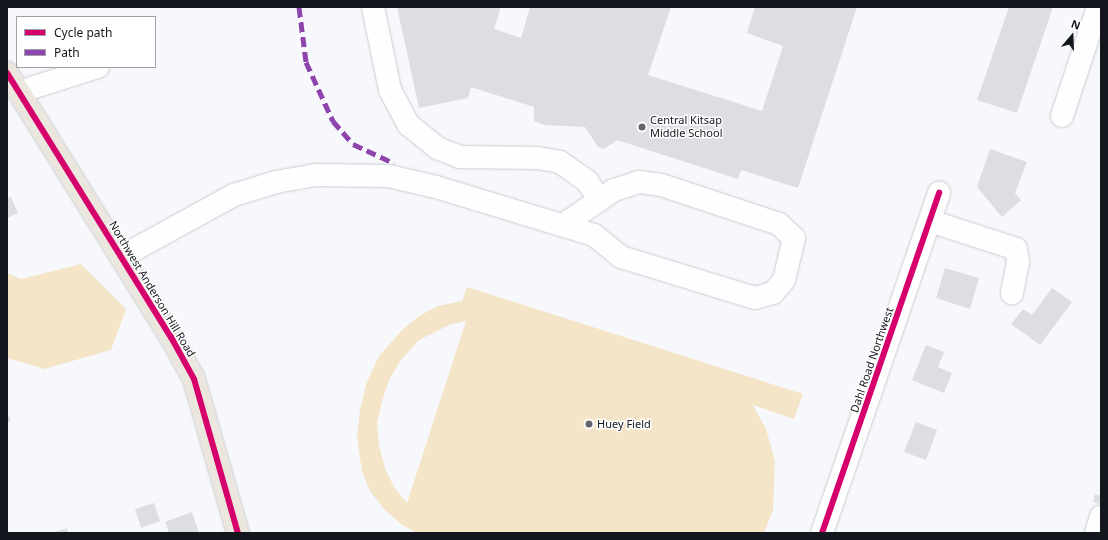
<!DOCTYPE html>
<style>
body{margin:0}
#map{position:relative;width:1108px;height:540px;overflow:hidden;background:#f7f8fc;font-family:"Noto Sans",sans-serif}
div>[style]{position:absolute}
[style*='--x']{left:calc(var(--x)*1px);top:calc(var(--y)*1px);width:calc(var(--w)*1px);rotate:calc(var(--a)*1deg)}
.green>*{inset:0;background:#f5e5c8}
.building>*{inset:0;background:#dcdee3}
.roads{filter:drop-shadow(0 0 1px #cacdd2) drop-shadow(0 0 1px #cacdd2)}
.minor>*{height:22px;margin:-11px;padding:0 11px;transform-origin:11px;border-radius:11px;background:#fefeff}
.major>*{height:22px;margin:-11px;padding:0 11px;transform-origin:11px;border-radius:11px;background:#ebe7df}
.quiet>*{height:5px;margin-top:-2.5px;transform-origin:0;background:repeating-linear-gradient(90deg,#8e44ad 0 10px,transparent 0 15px)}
.cycleway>*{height:6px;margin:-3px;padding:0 3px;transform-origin:3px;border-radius:3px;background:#d6006c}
.dots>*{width:11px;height:11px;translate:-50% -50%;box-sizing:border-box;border:2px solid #fff;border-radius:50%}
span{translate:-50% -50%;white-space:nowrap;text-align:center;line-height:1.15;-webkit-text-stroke:3px #fff;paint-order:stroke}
.poi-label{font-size:11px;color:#14161d}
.left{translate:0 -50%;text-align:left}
.street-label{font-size:11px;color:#14161d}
.frame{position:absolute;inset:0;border:8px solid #14161d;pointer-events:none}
.legend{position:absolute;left:16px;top:16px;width:140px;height:52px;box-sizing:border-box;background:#fff;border:1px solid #a1a2a5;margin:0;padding:5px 7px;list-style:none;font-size:12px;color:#14161d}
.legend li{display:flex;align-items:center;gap:8px;height:20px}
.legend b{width:20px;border:1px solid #a1a2a5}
.north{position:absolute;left:1052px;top:16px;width:40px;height:40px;-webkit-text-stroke:3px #fff;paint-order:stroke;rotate:19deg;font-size:11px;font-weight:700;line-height:16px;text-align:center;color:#14161d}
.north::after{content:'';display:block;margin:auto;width:14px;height:18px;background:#14161d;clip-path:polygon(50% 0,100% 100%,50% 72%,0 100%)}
</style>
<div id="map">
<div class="green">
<div style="clip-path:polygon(81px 264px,126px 309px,111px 350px,44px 369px,7px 358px,7px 273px,21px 279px)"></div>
<div style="clip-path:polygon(evenodd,467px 287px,803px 394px,794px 419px,753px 405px,766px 429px,775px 461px,773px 510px,764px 533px,418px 533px,402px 525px,385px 510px,370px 491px,362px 472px,357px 436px,360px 410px,366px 384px,379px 356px,403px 329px,419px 316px,438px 306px,462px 301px,467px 287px,465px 321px,466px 321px,407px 503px,394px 487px,385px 468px,379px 445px,377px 424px,382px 401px,389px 380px,401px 360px,419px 340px,449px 325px,465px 321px)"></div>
</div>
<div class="building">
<div style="clip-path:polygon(397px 7px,501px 7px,494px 29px,521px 38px,530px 7px,671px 7px,648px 75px,762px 111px,783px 46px,747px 33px,755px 7px,857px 7px,798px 188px,741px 170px,738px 179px,617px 140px,604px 149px,598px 147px,585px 127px,544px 125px,534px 121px,534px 107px,471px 87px,468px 98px,419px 108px)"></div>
<div style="clip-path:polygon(1009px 7px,1053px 7px,1017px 113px,977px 100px)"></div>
<div style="clip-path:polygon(990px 149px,1027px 162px,1015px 193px,1021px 200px,1002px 217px,977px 187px)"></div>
<div style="clip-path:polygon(11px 197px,18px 213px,7px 218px,7px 198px)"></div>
<div style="clip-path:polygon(945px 268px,979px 278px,970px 309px,936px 298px)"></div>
<div style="clip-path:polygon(1052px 288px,1072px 302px,1040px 345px,1011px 324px,1023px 309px,1032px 315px)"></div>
<div style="clip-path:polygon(926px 345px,944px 352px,938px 367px,952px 373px,944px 393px,912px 380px)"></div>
<div style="clip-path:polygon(7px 412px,11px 421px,7px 423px)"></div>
<div style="clip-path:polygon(916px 422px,937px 430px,926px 460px,904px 452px)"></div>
<div style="clip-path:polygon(1095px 494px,1101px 496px,1100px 504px,1093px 502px)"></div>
<div style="clip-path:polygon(154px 503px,160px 521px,141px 528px,135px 509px)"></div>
<div style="clip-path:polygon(192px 512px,199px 533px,169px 533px,165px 522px)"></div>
<div style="clip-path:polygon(67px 528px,68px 533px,52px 533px)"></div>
</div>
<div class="roads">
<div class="minor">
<div style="--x:373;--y:7;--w:85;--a:78.4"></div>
<div style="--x:390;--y:90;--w:40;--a:62"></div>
<div style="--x:409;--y:125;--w:36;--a:39"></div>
<div style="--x:437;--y:148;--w:25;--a:21"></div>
<div style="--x:460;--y:157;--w:78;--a:0.7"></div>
<div style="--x:538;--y:158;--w:22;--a:10"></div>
<div style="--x:560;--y:162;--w:33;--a:35"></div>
<div style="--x:587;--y:181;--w:23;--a:56"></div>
<div style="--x:19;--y:92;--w:83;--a:-17.6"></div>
<div style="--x:1062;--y:116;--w:115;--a:-71.7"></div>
<div style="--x:930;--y:221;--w:90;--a:18"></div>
<div style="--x:1016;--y:249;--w:13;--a:81"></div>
<div style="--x:1018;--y:262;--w:32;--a:101"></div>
<div style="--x:121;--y:257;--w:129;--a:-28.8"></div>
<div style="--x:234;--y:195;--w:44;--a:-17.2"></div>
<div style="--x:276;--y:182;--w:39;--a:-10"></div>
<div style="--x:314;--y:175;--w:75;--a:0.8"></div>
<div style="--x:389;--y:176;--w:48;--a:13.2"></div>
<div style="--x:436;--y:187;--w:165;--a:16.9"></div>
<div style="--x:594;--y:235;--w:35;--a:39"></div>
<div style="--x:621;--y:257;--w:140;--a:17"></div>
<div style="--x:755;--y:298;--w:19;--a:-16"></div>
<div style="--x:773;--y:293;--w:17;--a:-50"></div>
<div style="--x:784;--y:280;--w:43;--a:-76.6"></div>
<div style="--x:794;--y:238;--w:21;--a:-137"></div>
<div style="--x:779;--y:224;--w:124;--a:-161.7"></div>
<div style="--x:661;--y:185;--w:22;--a:-172"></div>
<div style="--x:639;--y:182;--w:26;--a:162"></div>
<div style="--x:614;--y:190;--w:62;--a:145.5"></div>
<div style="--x:822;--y:533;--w:360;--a:-71"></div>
<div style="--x:1096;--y:533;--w:17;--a:-73"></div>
</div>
<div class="major">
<div style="--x:7;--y:73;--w:311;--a:58.2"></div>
<div style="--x:171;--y:337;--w:48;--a:61.3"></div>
<div style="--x:194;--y:379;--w:160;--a:74.1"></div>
</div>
</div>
<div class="quiet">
<div style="--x:299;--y:7;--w:55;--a:82.7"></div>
<div style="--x:306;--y:62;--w:65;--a:65.4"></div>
<div style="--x:333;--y:121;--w:30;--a:49"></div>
<div style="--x:353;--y:144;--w:45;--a:24.9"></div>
</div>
<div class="cycleway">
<div style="--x:7;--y:73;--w:311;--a:58.2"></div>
<div style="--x:171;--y:337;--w:48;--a:61.3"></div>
<div style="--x:194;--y:379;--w:160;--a:74.1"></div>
<div style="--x:822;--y:533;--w:360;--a:-71"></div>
</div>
<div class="dots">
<div style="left:642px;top:127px;background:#63656b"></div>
<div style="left:589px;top:424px;background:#63656b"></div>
</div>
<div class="poi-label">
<span class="left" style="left:650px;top:127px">Central Kitsap<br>Middle School</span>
<span class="left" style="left:597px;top:424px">Huey Field</span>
</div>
<div class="street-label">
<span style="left:152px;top:289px;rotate:59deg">Northwest Anderson Hill Road</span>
<span style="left:872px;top:360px;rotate:-71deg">Dahl Road Northwest</span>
</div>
<div class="frame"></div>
<ul class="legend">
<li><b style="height:5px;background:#d6006c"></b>Cycle path</li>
<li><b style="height:5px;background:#8e44ad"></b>Path</li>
</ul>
<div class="north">N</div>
</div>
